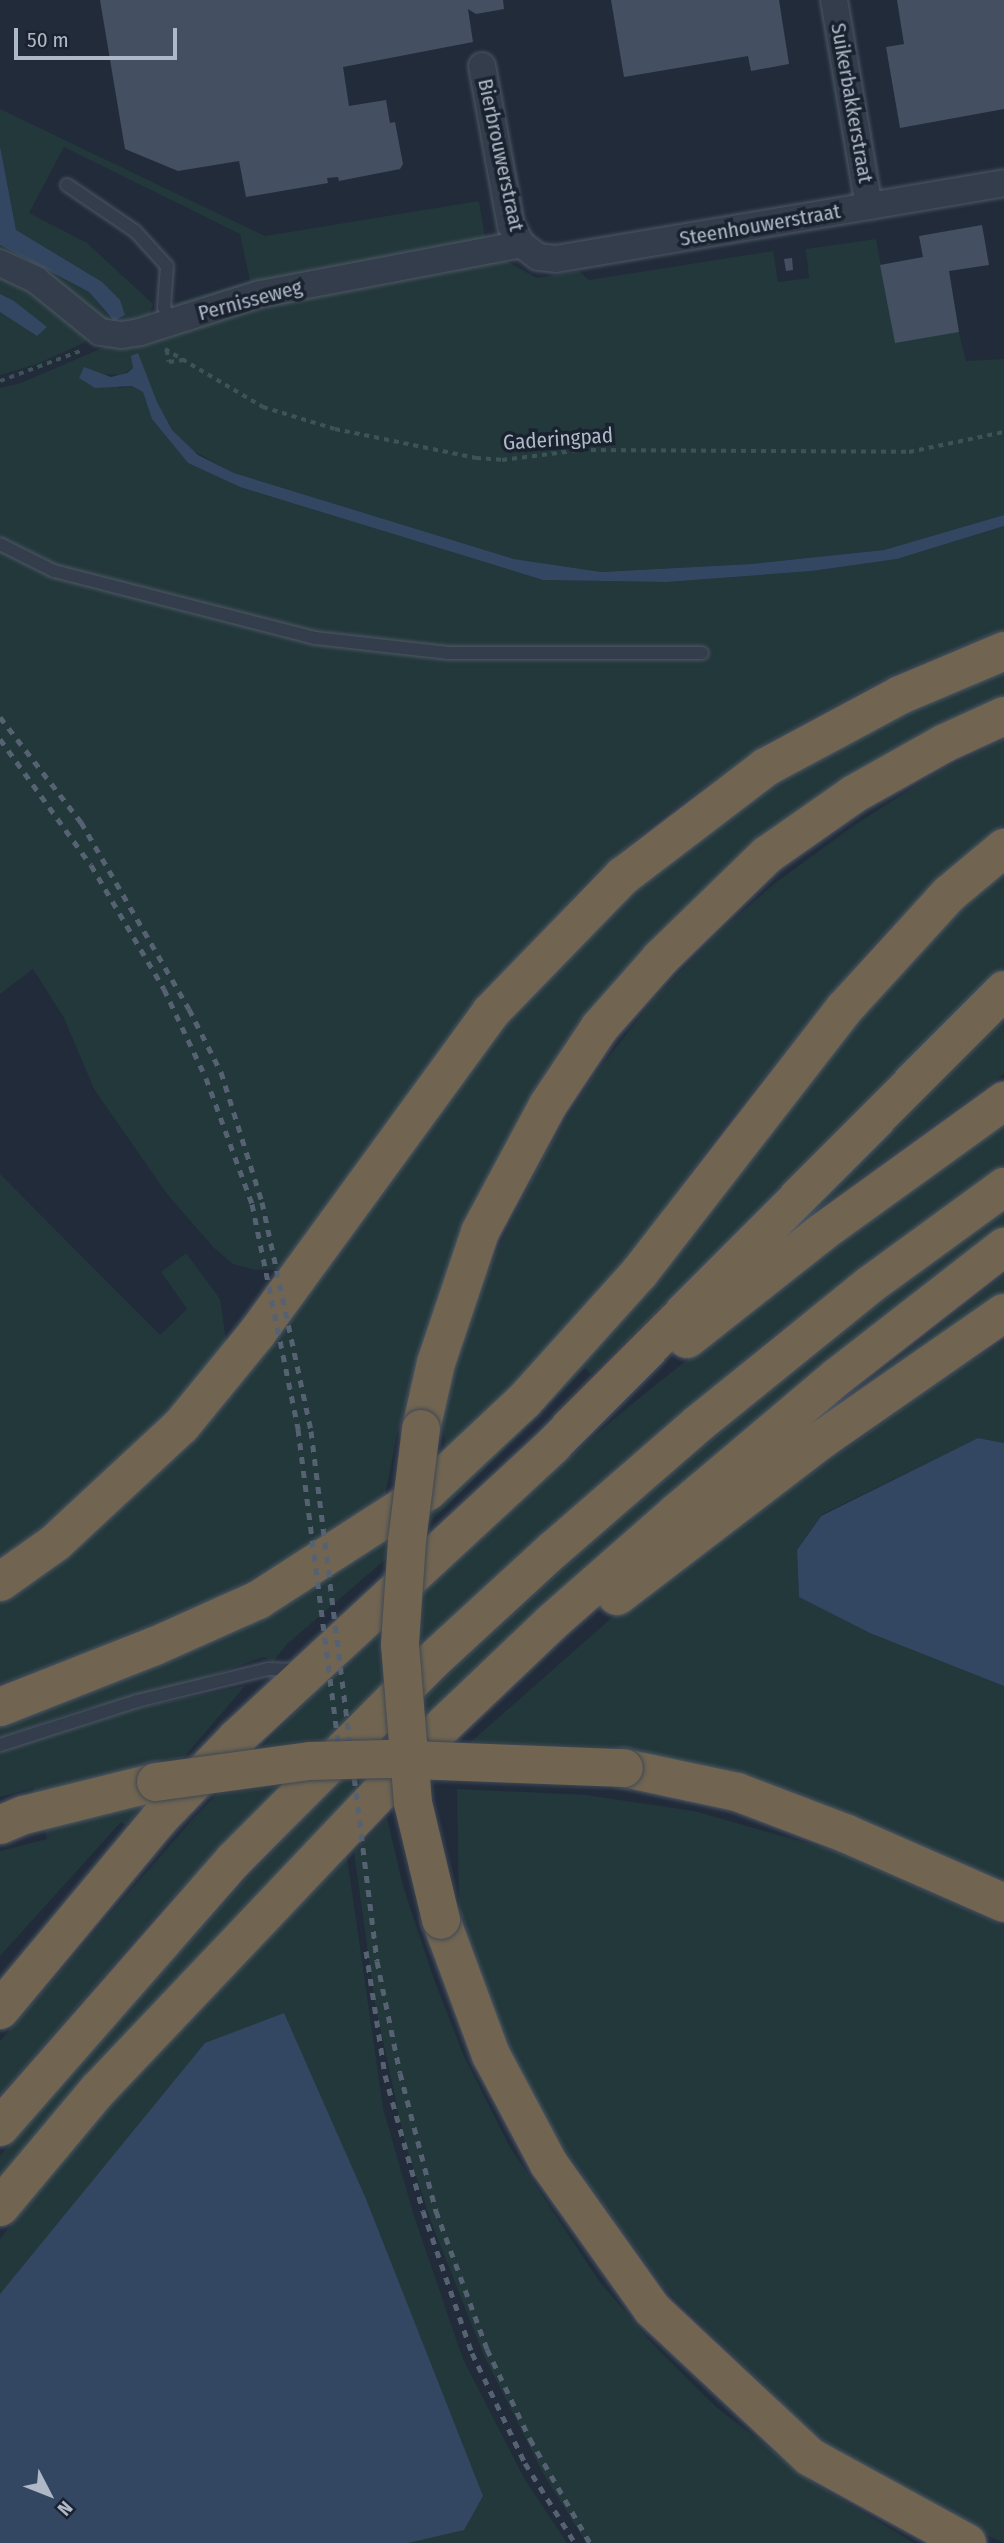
<!DOCTYPE html>
<style>
body{margin:0}
#map{position:relative;width:1004px;height:2543px;overflow:hidden;background:#212b3a;font-family:"Fira Sans Condensed",sans-serif}
div>[style]{position:absolute}
[style*='--x']{left:calc(var(--x)*1px);top:calc(var(--y)*1px);width:calc(var(--w)*1px);rotate:calc(var(--a)*1deg)}
.green>*{inset:0;background:#23383b}
.water>*{inset:0;background:#334762}
.building>*{inset:0;background:#445062}
.path>*{height:3.5px;margin-top:-1.75px;transform-origin:0;background:repeating-linear-gradient(90deg,#3d5456 0 5px,transparent 0 10px)}
.roads{filter:drop-shadow(0 0 2px #4f5865) drop-shadow(0 0 2px #4f5865)}
.service>*{height:12px;margin:-6px;padding:0 6px;transform-origin:6px;border-radius:6px;background:#343d4b}
.minor>*{height:26px;margin:-13px;padding:0 13px;transform-origin:13px;border-radius:13px;background:#343d4b}
.motorway>*{height:38px;margin:-19px;padding:0 19px;transform-origin:19px;border-radius:19px;background:#716551}
.rail>*{height:5px;margin-top:-2.5px;transform-origin:0;background:repeating-linear-gradient(90deg,#566172 0 7px,transparent 0 14px)}
.bridges{filter:drop-shadow(0 0 2px #3f4855) drop-shadow(0 0 2px #3f4855)}
.motorway-bridge>*{height:38px;margin:-19px;padding:0 19px;transform-origin:19px;border-radius:19px;background:#716551}
span{translate:-50% -50%;white-space:nowrap;text-align:center;line-height:1.15;-webkit-text-stroke:7px #1a222f;paint-order:stroke}
.street-label{font-size:21px;color:#afb8c7}
.north{position:absolute;left:14px;top:2459px;width:70px;height:70px;-webkit-text-stroke:5px #1a222f;paint-order:stroke;rotate:132deg;font-size:19px;font-weight:700;line-height:28px;text-align:center;color:#afb8c7}
.north::after{content:'';display:block;margin:auto;width:24px;height:32px;background:#afb8c7;clip-path:polygon(50% 0,100% 100%,50% 72%,0 100%)}
.scale{position:absolute;left:14px;top:28px;width:163px;height:32px;box-sizing:border-box;border:4px solid #afb8c7;border-top:0;padding-left:9px;font-size:21px;line-height:24px;white-space:nowrap;color:#afb8c7;-webkit-text-stroke:5px #1a222f;paint-order:stroke}
</style>
<div id="map">
<div class="green">
<div style="clip-path:polygon(0 109px,265px 236px,479px 201px,486px 244px,178px 310px,175px 303px,250px 281px,240px 234px,64px 147px,29px 213px,87px 243px,153px 304px,149px 316px,113px 328px,0 256px,0 245px,89px 292px,113px 321px,125px 315px,16px 230px,0 146px)"></div>
<div style="clip-path:polygon(876px 239px,895px 342px,959px 332px,966px 361px,1004px 359px,1004px 515px,884px 550px,751px 564px,601px 572px,514px 559px,234px 473px,186px 447px,172px 430px,132px 361px,133px 368px,121px 375px,99px 374px,119px 388px,132px 386px,143px 392px,152px 419px,188px 463px,240px 487px,543px 580px,667px 582px,812px 571px,897px 559px,1004px 526px,1004px 630px,897px 673px,770px 741px,660px 819px,588px 881px,483px 1002px,290px 1269px,255px 1270px,233px 1264px,214px 1248px,167px 1194px,94px 1089px,64px 1018px,33px 969px,0 994px,0 388px,21px 383px,114px 343px,263px 306px,490px 262px,506px 261px,537px 278px,579px 271px,589px 280px,773px 251px,778px 282px,809px 278px,806px 249px)"></div>
<div style="clip-path:polygon(0 269px,91px 330px,84px 343px,37px 364px,0 375px)"></div>
<div style="clip-path:polygon(1004px 661px,1004px 696px,909px 747px,648px 951px,426px 1338px,399px 1425px,385px 1496px,289px 1558px,220px 1596px,83px 1654px,0 1684px,0 1595px,369px 1195px,572px 940px,744px 792px)"></div>
<div style="clip-path:polygon(1004px 739px,1004px 825px,937px 880px,868px 951px,726px 1124px,654px 1224px,592px 1299px,505px 1395px,445px 1449px,443px 1418px,460px 1345px,491px 1263px,544px 1155px,593px 1077px,654px 999px,717px 934px,775px 883px,853px 826px,934px 774px)"></div>
<div style="clip-path:polygon(1004px 858px,1004px 967px,661px 1308px,591px 1374px,585px 1368px,444px 1509px,286px 1645px,273px 1662px,264px 1657px,199px 1680px,74px 1712px,0 1738px,0 1714px,355px 1549px,717px 1180px)"></div>
<div style="clip-path:polygon(1004px 1002px,1004px 1074px,780px 1237px)"></div>
<div style="clip-path:polygon(1004px 1120px,1004px 1165px,771px 1338px,535px 1540px,356px 1709px,159px 1912px,0 2096px,0 2041px,191px 1821px,335px 1671px,465px 1546px,627px 1408px,768px 1295px)"></div>
<div style="clip-path:polygon(0 1174px,160px 1335px,187px 1309px,161px 1272px,186px 1253px,220px 1299px,227px 1347px,155px 1428px,73px 1503px,0 1560px)"></div>
<div style="clip-path:polygon(1004px 1208px,1004px 1236px,751px 1436px,0 2186px,0 2156px,82px 2057px,307px 1813px,466px 1657px,604px 1531px,738px 1417px,896px 1289px)"></div>
<div style="clip-path:polygon(1004px 1275px,1004px 1300px,819px 1420px,996px 1281px)"></div>
<div style="clip-path:polygon(1004px 1341px,1004px 1443px,978px 1438px,821px 1515px,797px 1550px,799px 1597px,1004px 1686px,1004px 1883px,915px 1846px,464px 1748px,633px 1599px,968px 1362px)"></div>
<div style="clip-path:polygon(245px 1686px,126px 1825px,121px 1822px,0 1956px,0 1851px,47px 1839px,33px 1788px,0 1797px,0 1752px,138px 1708px)"></div>
<div style="clip-path:polygon(457px 1789px,586px 1795px,694px 1811px,838px 1852px,1004px 1926px,1004px 2543px,919px 2504px,822px 2443px,665px 2289px,596px 2195px,535px 2105px,482px 1987px,459px 1904px)"></div>
<div style="clip-path:polygon(387px 1818px,403px 1886px,434px 1979px,464px 2056px,510px 2147px,600px 2282px,650px 2341px,715px 2406px,814px 2483px,914px 2543px,586px 2543px,543px 2473px,484px 2356px,432px 2224px,405px 2143px,375px 2004px,354px 1852px)"></div>
<div style="clip-path:polygon(347px 1857px,383px 2108px,414px 2216px,463px 2359px,525px 2480px,567px 2543px,0 2543px,0 2239px,111px 2099px)"></div>
</div>
<div class="water">
<div style="clip-path:polygon(0 146px,16px 230px,102px 282px,120px 300px,125px 315px,114px 321px,89px 292px,0 245px)"></div>
<div style="clip-path:polygon(0 294px,14px 301px,47px 327px,37px 336px,0 312px)"></div>
<div style="clip-path:polygon(138px 353px,157px 402px,172px 430px,198px 455px,234px 473px,514px 559px,601px 572px,751px 564px,884px 550px,1004px 515px,1004px 526px,897px 559px,812px 571px,667px 582px,543px 580px,240px 487px,188px 463px,152px 419px,143px 392px,132px 386px,95px 388px,79px 378px,84px 367px,111px 377px,127px 373px,133px 368px,131px 356px)"></div>
<div style="clip-path:polygon(978px 1438px,1004px 1443px,1004px 1686px,870px 1633px,799px 1597px,797px 1550px,821px 1516px)"></div>
<div style="clip-path:polygon(284px 2013px,366px 2199px,483px 2496px,464px 2530px,408px 2543px,0 2543px,0 2294px,205px 2043px)"></div>
</div>
<div class="building">
<div style="clip-path:polygon(100px 0,503px 0,504px 9px,476px 14px,468px 9px,473px 42px,343px 67px,349px 106px,386px 100px,390px 123px,395px 122px,403px 164px,400px 169px,339px 181px,338px 177px,327px 178px,328px 183px,246px 197px,239px 161px,178px 171px,125px 149px)"></div>
<div style="clip-path:polygon(611px 0,779px 0,789px 64px,751px 71px,748px 56px,624px 77px)"></div>
<div style="clip-path:polygon(897px 0,1004px 0,1004px 109px,900px 128px,886px 47px,904px 44px)"></div>
<div style="clip-path:polygon(982px 225px,989px 265px,949px 271px,959px 332px,895px 343px,880px 265px,923px 257px,919px 236px)"></div>
<div style="clip-path:polygon(792px 258px,793px 270px,786px 271px,784px 259px)"></div>
</div>
<div class="path">
<div style="--x:165;--y:349;--w:114;--a:30.6"></div>
<div style="--x:263;--y:407;--w:75;--a:17"></div>
<div style="--x:335;--y:429;--w:144;--a:11.6"></div>
<div style="--x:476;--y:458;--w:26;--a:4"></div>
<div style="--x:502;--y:460;--w:80;--a:-7.2"></div>
<div style="--x:581;--y:450;--w:328;--a:0.3"></div>
<div style="--x:909;--y:452;--w:97;--a:-11.9"></div>
<div style="--x:167;--y:350;--w:12;--a:81"></div>
<div style="--x:169;--y:362;--w:14;--a:-8"></div>
<div style="--x:0;--y:381;--w:89;--a:-20.5"></div>
</div>
<div class="roads">
<div class="service">
<div style="--x:67;--y:185;--w:82;--a:34.1"></div>
<div style="--x:135;--y:231;--w:47;--a:47.6"></div>
<div style="--x:167;--y:266;--w:41;--a:94.2"></div>
<div style="--x:164;--y:307;--w:16;--a:68"></div>
<div style="--x:0;--y:544;--w:60;--a:26.6"></div>
<div style="--x:54;--y:571;--w:269;--a:14.4"></div>
<div style="--x:315;--y:638;--w:134;--a:6.4"></div>
<div style="--x:448;--y:653;--w:254;--a:0"></div>
<div style="--x:0;--y:1745;--w:144;--a:-17.8"></div>
<div style="--x:137;--y:1701;--w:135;--a:-13.7"></div>
<div style="--x:268;--y:1669;--w:30;--a:2"></div>
</div>
<div class="minor">
<div style="--x:834;--y:0;--w:209;--a:80.4"></div>
<div style="--x:482;--y:66;--w:162;--a:79.7"></div>
<div style="--x:511;--y:225;--w:21;--a:62"></div>
<div style="--x:521;--y:244;--w:21;--a:37"></div>
<div style="--x:538;--y:257;--w:18;--a:6"></div>
<div style="--x:556;--y:259;--w:454;--a:-9.6"></div>
<div style="--x:0;--y:263;--w:40;--a:25"></div>
<div style="--x:36;--y:280;--w:82;--a:39.1"></div>
<div style="--x:100;--y:332;--w:22;--a:8"></div>
<div style="--x:122;--y:335;--w:18;--a:-9"></div>
<div style="--x:140;--y:332;--w:126;--a:-17.6"></div>
<div style="--x:260;--y:294;--w:266;--a:-10.8"></div>
</div>
<div class="motorway">
<div style="--x:687;--y:1339;--w:171;--a:-38.3"></div>
<div style="--x:821;--y:1233;--w:226;--a:-35.8"></div>
<div style="--x:421;--y:1429;--w:68;--a:-77.2"></div>
<div style="--x:436;--y:1363;--w:138;--a:-71.4"></div>
<div style="--x:480;--y:1232;--w:144;--a:-61.8"></div>
<div style="--x:548;--y:1105;--w:94;--a:-56.3"></div>
<div style="--x:600;--y:1027;--w:92;--a:-48.5"></div>
<div style="--x:661;--y:958;--w:148;--a:-44.2"></div>
<div style="--x:767;--y:855;--w:106;--a:-35"></div>
<div style="--x:854;--y:794;--w:104;--a:-29.3"></div>
<div style="--x:945;--y:743;--w:65;--a:-24.6"></div>
<div style="--x:0;--y:1582;--w:67;--a:-35.3"></div>
<div style="--x:55;--y:1543;--w:172;--a:-42.9"></div>
<div style="--x:181;--y:1426;--w:120;--a:-50.7"></div>
<div style="--x:257;--y:1333;--w:397;--a:-53.9"></div>
<div style="--x:491;--y:1012;--w:190;--a:-45.9"></div>
<div style="--x:623;--y:876;--w:180;--a:-37.3"></div>
<div style="--x:766;--y:767;--w:152;--a:-28.2"></div>
<div style="--x:900;--y:695;--w:113;--a:-22.9"></div>
<div style="--x:617;--y:1596;--w:260;--a:-37.4"></div>
<div style="--x:824;--y:1438;--w:219;--a:-34.8"></div>
<div style="--x:0;--y:1707;--w:167;--a:-21.5"></div>
<div style="--x:155;--y:1646;--w:113;--a:-24.1"></div>
<div style="--x:258;--y:1600;--w:202;--a:-32.7"></div>
<div style="--x:428;--y:1491;--w:132;--a:-43.2"></div>
<div style="--x:524;--y:1401;--w:173;--a:-48"></div>
<div style="--x:640;--y:1272;--w:333;--a:-52.2"></div>
<div style="--x:844;--y:1009;--w:156;--a:-47.6"></div>
<div style="--x:949;--y:894;--w:72;--a:-39.9"></div>
<div style="--x:624;--y:1768;--w:116;--a:12"></div>
<div style="--x:737;--y:1792;--w:118;--a:20.9"></div>
<div style="--x:847;--y:1834;--w:171;--a:23.7"></div>
<div style="--x:0;--y:1825;--w:26;--a:-23"></div>
<div style="--x:24;--y:1815;--w:136;--a:-14"></div>
<div style="--x:441;--y:1920;--w:144;--a:69.7"></div>
<div style="--x:491;--y:2055;--w:123;--a:62"></div>
<div style="--x:549;--y:2164;--w:178;--a:54.6"></div>
<div style="--x:652;--y:2309;--w:216;--a:43.1"></div>
<div style="--x:810;--y:2457;--w:179;--a:28.7"></div>
<div style="--x:0;--y:2010;--w:250;--a:-50.2"></div>
<div style="--x:160;--y:1818;--w:111;--a:-46.1"></div>
<div style="--x:237;--y:1738;--w:432;--a:-42.8"></div>
<div style="--x:554;--y:1444;--w:639;--a:-45.25"></div>
<div style="--x:0;--y:2127;--w:354;--a:-48.8"></div>
<div style="--x:233;--y:1861;--w:281;--a:-45.1"></div>
<div style="--x:431;--y:1662;--w:166;--a:-42.6"></div>
<div style="--x:553;--y:1550;--w:192;--a:-41"></div>
<div style="--x:698;--y:1424;--w:223;--a:-39"></div>
<div style="--x:871;--y:1284;--w:165;--a:-36.1"></div>
<div style="--x:0;--y:2207;--w:153;--a:-50.1"></div>
<div style="--x:98;--y:2090;--w:503;--a:-46.53"></div>
<div style="--x:444;--y:1725;--w:148;--a:-43.6"></div>
<div style="--x:551;--y:1623;--w:167;--a:-41.3"></div>
<div style="--x:676;--y:1513;--w:211;--a:-40.2"></div>
<div style="--x:837;--y:1377;--w:212;--a:-37.9"></div>
</div>
</div>
<div class="rail">
<div style="--x:0;--y:717;--w:133;--a:52.4"></div>
<div style="--x:81;--y:822;--w:216;--a:60"></div>
<div style="--x:189;--y:1009;--w:71;--a:63.1"></div>
<div style="--x:221;--y:1072;--w:136;--a:72.5"></div>
<div style="--x:262;--y:1202;--w:234;--a:77.9"></div>
<div style="--x:311;--y:1431;--w:534;--a:82.9"></div>
<div style="--x:377;--y:1961;--w:114;--a:78.4"></div>
<div style="--x:400;--y:2073;--w:143;--a:75.4"></div>
<div style="--x:436;--y:2211;--w:147;--a:69.7"></div>
<div style="--x:487;--y:2349;--w:100;--a:64.5"></div>
<div style="--x:530;--y:2439;--w:120;--a:60"></div>
<div style="--x:0;--y:739;--w:155;--a:54.2"></div>
<div style="--x:91;--y:865;--w:144;--a:59.5"></div>
<div style="--x:164;--y:989;--w:98;--a:64.7"></div>
<div style="--x:206;--y:1078;--w:134;--a:69.9"></div>
<div style="--x:252;--y:1204;--w:230;--a:78.4"></div>
<div style="--x:298;--y:1429;--w:348;--a:82.7"></div>
<div style="--x:366;--y:1951;--w:125;--a:81.3"></div>
<div style="--x:385;--y:2075;--w:141;--a:74.4"></div>
<div style="--x:423;--y:2211;--w:150;--a:71"></div>
<div style="--x:472;--y:2353;--w:122;--a:64.3"></div>
<div style="--x:525;--y:2463;--w:94;--a:58"></div>
</div>
<div class="bridges">
<div class="motorway-bridge">
<div style="--x:421;--y:1429;--w:113;--a:97.1"></div>
<div style="--x:407;--y:1541;--w:104;--a:93.9"></div>
<div style="--x:400;--y:1645;--w:159;--a:85.3"></div>
<div style="--x:413;--y:1803;--w:120;--a:76.5"></div>
<div style="--x:156;--y:1782;--w:155;--a:-7.8"></div>
<div style="--x:310;--y:1761;--w:76;--a:-1.5"></div>
<div style="--x:386;--y:1759;--w:238;--a:2.2"></div>
</div>
</div>
<div class="street-label">
<span style="left:852px;top:103px;rotate:80deg">Suikerbakkerstraat</span>
<span style="left:501px;top:155px;rotate:78deg">Bierbrouwerstraat</span>
<span style="left:760px;top:225px;rotate:-10deg">Steenhouwerstraat</span>
<span style="left:250px;top:300px;rotate:-15deg">Pernisseweg</span>
<span style="left:558px;top:439px;rotate:-4deg">Gaderingpad</span>
</div>
<div class="north">N</div>
<div class="scale">50 m</div>
</div>
